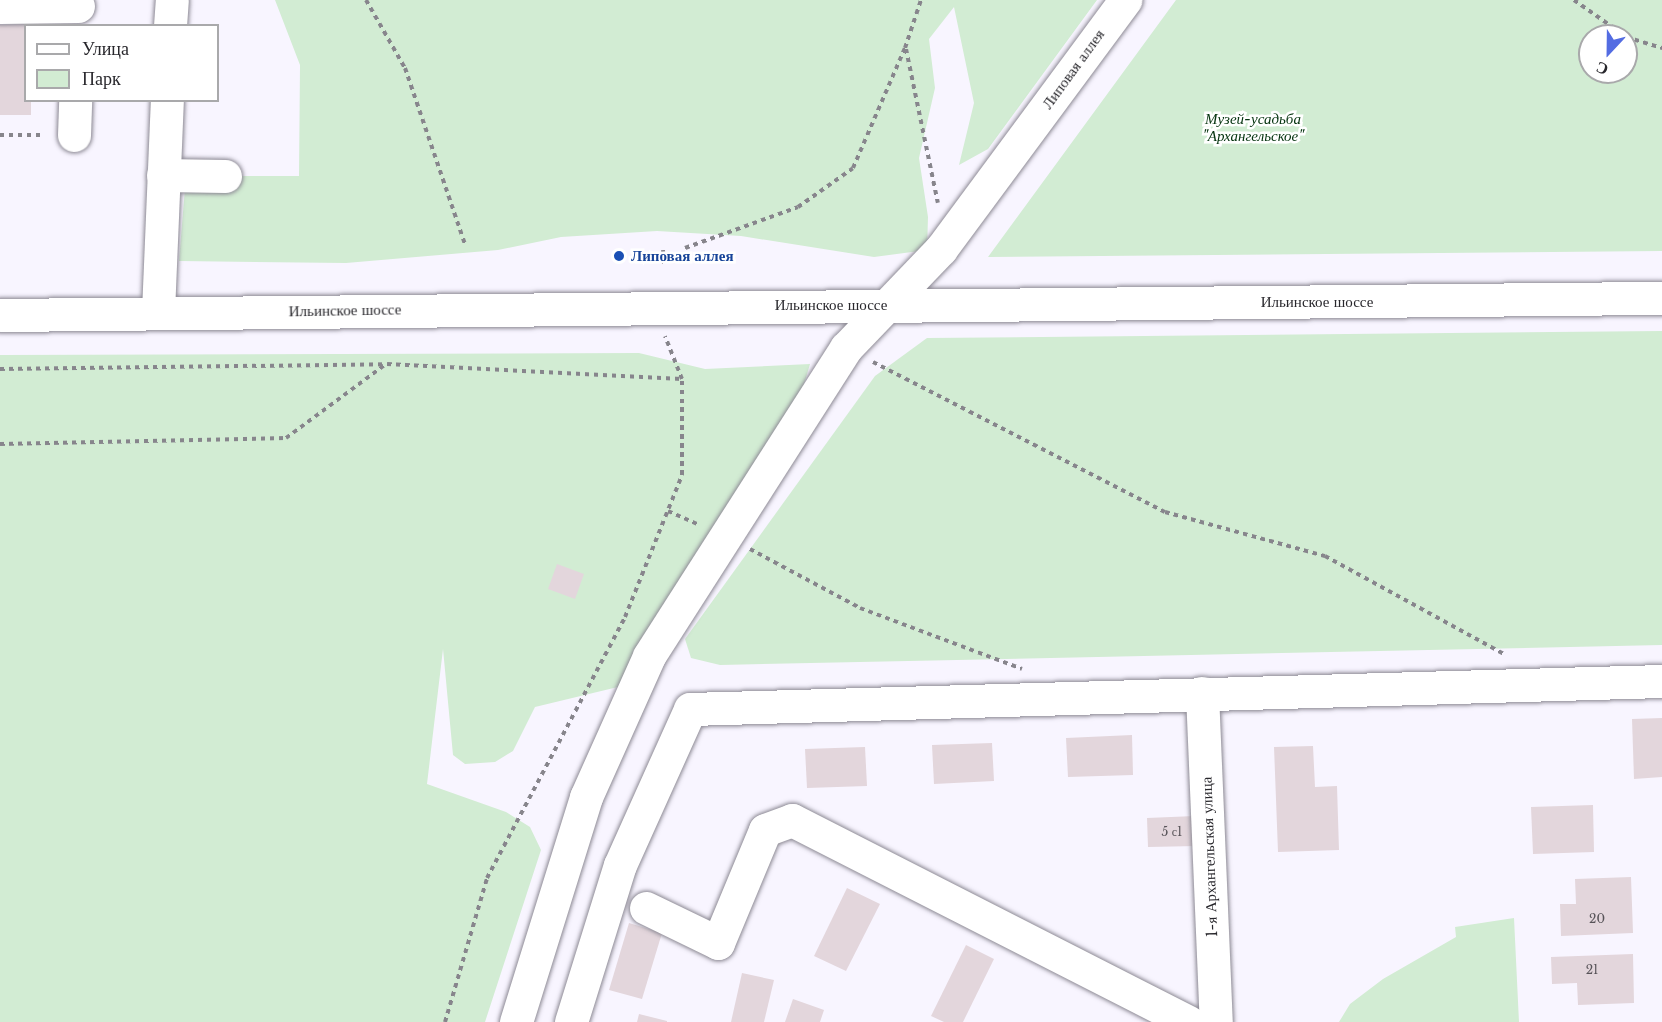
<!DOCTYPE html>
<meta charset="utf-8">
<style>
body{margin:0}
#map{position:relative;width:1662px;height:1022px;overflow:hidden;background:#f8f5ff;font-family:"Libre Baskerville",serif}
div>[style]{position:absolute}
[style*='--x']{left:calc(var(--x)*1px);top:calc(var(--y)*1px);width:calc(var(--w)*1px);rotate:calc(var(--a)*1deg)}
.green>*{inset:0;background:#d2ecd3}
.building>*{inset:0;background:#e3d6dc}
.path>*{height:4px;margin-top:-2px;transform-origin:0;background:repeating-linear-gradient(90deg,#87858c 0 4.5px,transparent 0 9px)}
.roads{filter:drop-shadow(0 0 2px #8d8a95) drop-shadow(0 0 2px #8d8a95)}
.minor>*{height:33px;margin:-16.5px;padding:0 16.5px;transform-origin:16.5px;border-radius:16.5px;background:#fff}
.major>*{height:33px;margin:-16.5px;padding:0 16.5px;transform-origin:16.5px;border-radius:16.5px;background:#fff}
.dots>*{width:16px;height:16px;translate:-50% -50%;box-sizing:border-box;border:3px solid #fff;border-radius:50%}
span{translate:-50% -50%;white-space:nowrap;text-align:center;line-height:1.15;-webkit-text-stroke:5px #fff;paint-order:stroke}
.number-label{font-size:12px;color:#575358}
.number-label span{-webkit-text-stroke-width:0}
.street-label{font-size:15px;color:#28272c}
.park-label{font-size:15px;color:#04330e;font-style:italic}
.transit-label{font-size:15px;color:#164399;font-weight:700}
.left{translate:0 -50%;text-align:left}
.legend{position:absolute;left:24px;top:24px;width:195px;height:78px;box-sizing:border-box;background:#fff;border:2px solid #a9a9ab;margin:0;padding:8px 10px;list-style:none;font-size:18px;color:#28272c}
.legend li{display:flex;align-items:center;gap:12px;height:30px}
.legend b{width:30px;border:2px solid #a9a9ab}
.north{position:absolute;left:1578px;top:24px;width:60px;height:60px;box-sizing:border-box;background:#fff;border:2px solid #a9a9ab;border-radius:50%;rotate:202deg;font-size:16px;font-weight:700;line-height:24px;text-align:center;color:#28272c}
.north::after{content:'';display:block;margin:auto;width:21px;height:27px;background:#536ce2;clip-path:polygon(50% 0,100% 100%,50% 72%,0 100%)}
</style>
<div id="map">
<div class="green">
<div style="clip-path:polygon(275px 0,1097px 0,988px 149px,959px 165px,974px 103px,954px 7px,929px 39px,935px 88px,919px 158px,928px 217px,927px 250px,874px 257px,741px 236px,657px 231px,561px 237px,498px 250px,346px 263px,179px 261px,186px 176px,299px 176px,300px 65px)"></div>
<div style="clip-path:polygon(evenodd,1176px 0,1662px 0,1662px 251px,988px 257px,1176px 0,1590px 36px,1626px 36px,1626px 72px,1590px 72px,1590px 36px)"></div>
<div style="clip-path:polygon(1662px 331px,1662px 645px,720px 665px,691px 658px,685px 639px,875px 376px,927px 338px)"></div>
<div style="clip-path:polygon(639px 353px,705px 369px,810px 364px,802px 391px,622px 686px,535px 707px,513px 751px,495px 762px,465px 764px,453px 755px,443px 649px,427px 784px,506px 812px,530px 827px,541px 850px,485px 1022px,0 1022px,0 355px)"></div>
<div style="clip-path:polygon(1514px 918px,1519px 1022px,1339px 1022px,1350px 1004px,1383px 979px,1456px 937px,1455px 927px)"></div>
</div>
<div class="building">
<div style="clip-path:polygon(26px 24px,26px 100px,31px 100px,31px 115px,0 115px,0 25px)"></div>
<div style="clip-path:polygon(557px 564px,584px 574px,575px 599px,548px 589px)"></div>
<div style="clip-path:polygon(1662px 718px,1662px 777px,1634px 779px,1632px 719px)"></div>
<div style="clip-path:polygon(1132px 735px,1133px 775px,1068px 777px,1066px 738px)"></div>
<div style="clip-path:polygon(992px 743px,994px 781px,934px 784px,932px 745px)"></div>
<div style="clip-path:polygon(1313px 746px,1315px 787px,1337px 786px,1339px 850px,1278px 852px,1274px 747px)"></div>
<div style="clip-path:polygon(865px 747px,867px 786px,807px 788px,805px 749px)"></div>
<div style="clip-path:polygon(1593px 805px,1594px 852px,1533px 854px,1531px 807px)"></div>
<div style="clip-path:polygon(1195px 816px,1197px 846px,1148px 847px,1147px 818px)"></div>
<div style="clip-path:polygon(1631px 877px,1633px 933px,1561px 936px,1560px 904px,1576px 904px,1575px 879px)"></div>
<div style="clip-path:polygon(847px 888px,880px 904px,846px 971px,814px 956px)"></div>
<div style="clip-path:polygon(629px 923px,662px 933px,642px 999px,609px 990px)"></div>
<div style="clip-path:polygon(966px 945px,994px 959px,963px 1022px,944px 1022px,931px 1016px)"></div>
<div style="clip-path:polygon(1633px 954px,1634px 1003px,1578px 1005px,1577px 983px,1552px 984px,1551px 957px)"></div>
<div style="clip-path:polygon(742px 973px,774px 980px,764px 1022px,731px 1022px)"></div>
<div style="clip-path:polygon(793px 999px,824px 1010px,820px 1022px,785px 1022px)"></div>
<div style="clip-path:polygon(639px 1014px,667px 1021px,667px 1022px,637px 1022px)"></div>
</div>
<div class="path">
<div style="--x:366;--y:0;--w:78;--a:60.2"></div>
<div style="--x:405;--y:68;--w:186;--a:71.2"></div>
<div style="--x:1574;--y:0;--w:62;--a:35.2"></div>
<div style="--x:1626;--y:37;--w:38;--a:17"></div>
<div style="--x:906;--y:49;--w:157;--a:78.3"></div>
<div style="--x:0;--y:135;--w:44;--a:0"></div>
<div style="--x:685;--y:248;--w:120;--a:-19.9"></div>
<div style="--x:798;--y:207;--w:67;--a:-35.3"></div>
<div style="--x:853;--y:168;--w:131;--a:-66.6"></div>
<div style="--x:905;--y:48;--w:51;--a:-71.6"></div>
<div style="--x:663;--y:250;--w:15;--a:86"></div>
<div style="--x:873;--y:362;--w:328;--a:27.2"></div>
<div style="--x:1165;--y:512;--w:166;--a:15.4"></div>
<div style="--x:1325;--y:556;--w:206;--a:28.7"></div>
<div style="--x:0;--y:369;--w:387;--a:-0.7"></div>
<div style="--x:387;--y:364;--w:295;--a:2.9"></div>
<div style="--x:0;--y:444;--w:286;--a:-1.2"></div>
<div style="--x:286;--y:438;--w:124;--a:-36.5"></div>
<div style="--x:668;--y:511;--w:35;--a:24"></div>
<div style="--x:750;--y:549;--w:125;--a:28.2"></div>
<div style="--x:860;--y:608;--w:173;--a:20.6"></div>
<div style="--x:445;--y:1022;--w:150;--a:-73.7"></div>
<div style="--x:487;--y:878;--w:295;--a:-62.1"></div>
<div style="--x:625;--y:617;--w:153;--a:-68.1"></div>
<div style="--x:682;--y:475;--w:96;--a:-90"></div>
<div style="--x:682;--y:379;--w:46;--a:-111.6"></div>
</div>
<div class="roads">
<div class="minor">
<div style="--x:0;--y:7;--w:78;--a:-0.7"></div>
<div style="--x:170;--y:26;--w:26;--a:-86"></div>
<div style="--x:74;--y:135;--w:35;--a:-88"></div>
<div style="--x:163;--y:175;--w:62;--a:0.9"></div>
<div style="--x:158;--y:312;--w:212;--a:-87.6"></div>
<div style="--x:1202;--y:693;--w:329;--a:87.6"></div>
<div style="--x:646;--y:908;--w:80;--a:25.9"></div>
<div style="--x:718;--y:943;--w:122;--a:-67.4"></div>
<div style="--x:765;--y:830;--w:29;--a:-20"></div>
<div style="--x:792;--y:820;--w:445;--a:27"></div>
<div style="--x:516;--y:1022;--w:236;--a:-72.7"></div>
<div style="--x:586;--y:797;--w:154;--a:-65.9"></div>
<div style="--x:649;--y:656;--w:366;--a:-57.4"></div>
<div style="--x:846;--y:348;--w:137;--a:-46.2"></div>
<div style="--x:941;--y:249;--w:310;--a:-53.5"></div>
<div style="--x:571;--y:1022;--w:164;--a:-72.7"></div>
<div style="--x:620;--y:865;--w:171;--a:-65.8"></div>
<div style="--x:690;--y:709;--w:972;--a:-1.65"></div>
</div>
<div class="major">
<div style="--x:0;--y:315;--w:1662;--a:-0.59"></div>
</div>
</div>
<div class="dots">
<div style="left:619px;top:256px;background:#1a4fb4"></div>
</div>
<div class="number-label">
<span style="left:1172px;top:832px">5 с1</span>
<span style="left:1597px;top:919px">20</span>
<span style="left:1592px;top:970px">21</span>
</div>
<div class="street-label">
<span style="left:1073px;top:69px;rotate:-54deg">Липовая аллея</span>
<span style="left:1317px;top:302px">Ильинское шоссе</span>
<span style="left:831px;top:305px">Ильинское шоссе</span>
<span style="left:345px;top:310px;rotate:-1deg">Ильинское шоссе</span>
<span style="left:1209px;top:857px;rotate:-92deg">1-я Архангельская улица</span>
</div>
<div class="park-label">
<span style="left:1253px;top:127px">Музей-усадьба<br>"Архангельское"</span>
</div>
<div class="transit-label">
<span class="left" style="left:631px;top:256px">Липовая аллея</span>
</div>
<ul class="legend">
<li><b style="height:8px;background:#fff"></b>Улица</li>
<li><b style="height:16px;background:#d2ecd3"></b>Парк</li>
</ul>
<div class="north">С</div>
</div>
